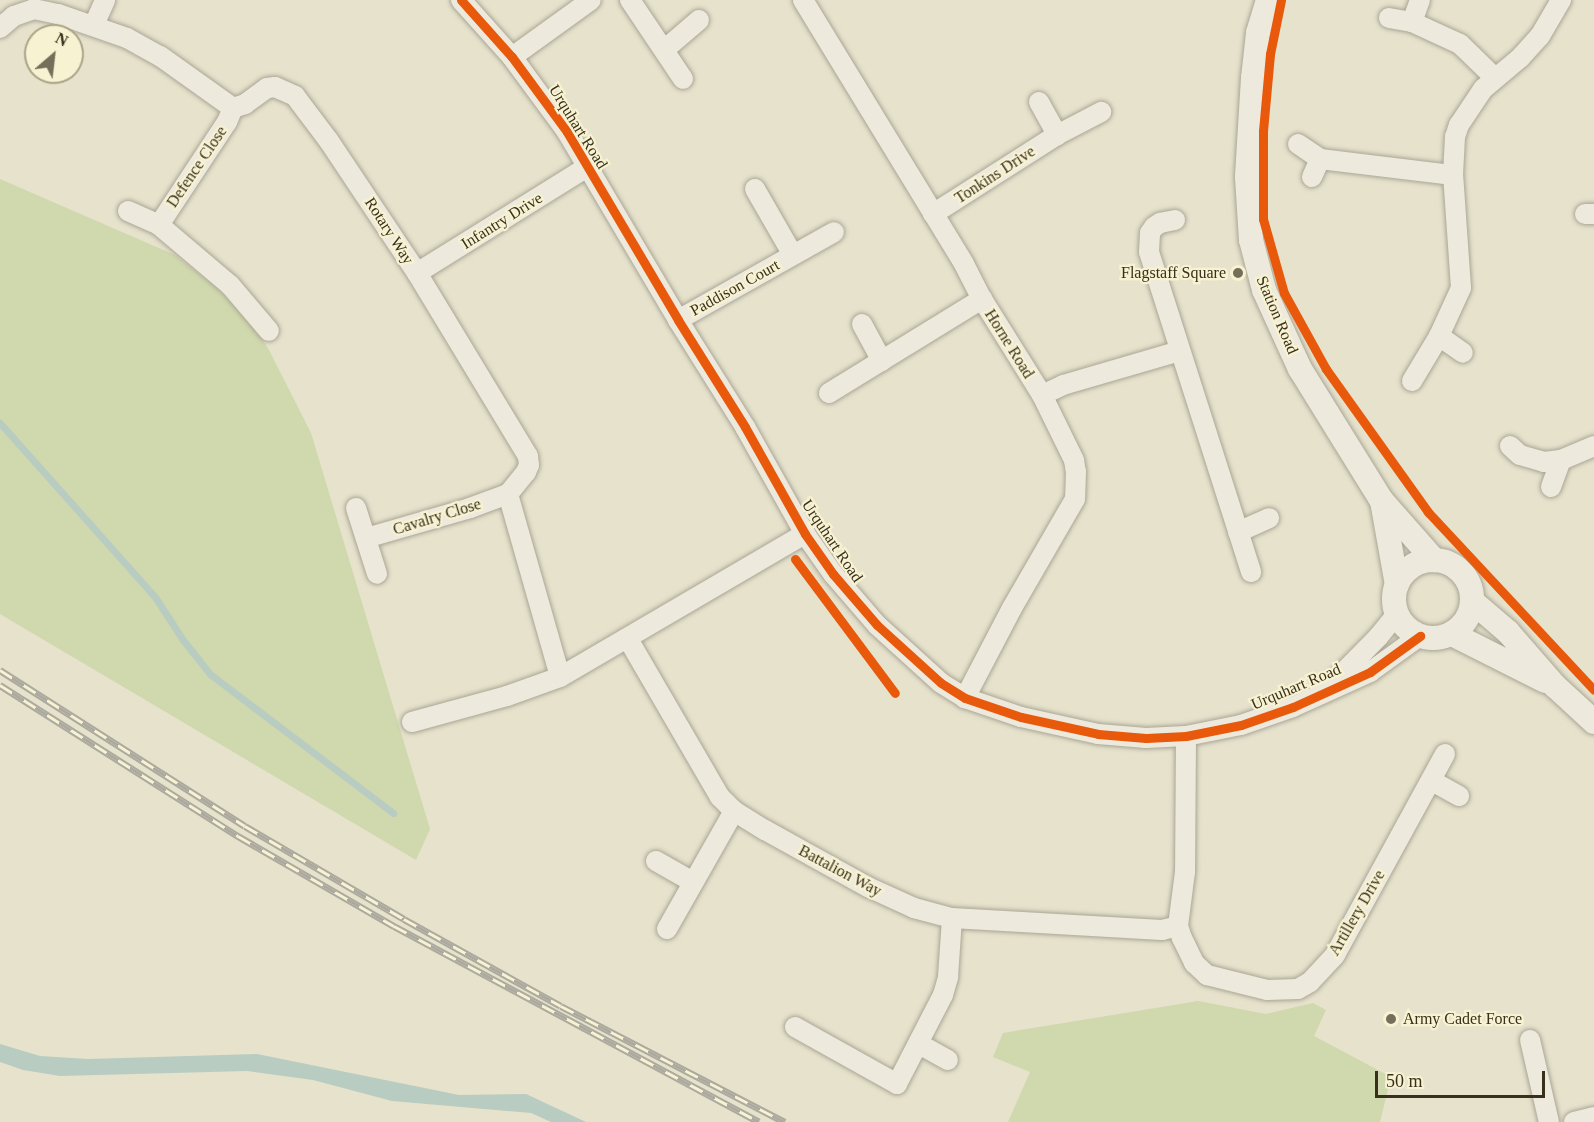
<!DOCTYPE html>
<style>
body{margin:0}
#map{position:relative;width:1594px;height:1122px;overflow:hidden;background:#e6e2cc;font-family:"Times New Roman",serif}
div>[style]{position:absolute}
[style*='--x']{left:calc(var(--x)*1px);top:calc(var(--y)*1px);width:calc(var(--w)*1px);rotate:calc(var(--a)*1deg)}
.green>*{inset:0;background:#d0d8ad}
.water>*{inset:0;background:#b8ccc2}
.stream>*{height:7px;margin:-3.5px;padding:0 3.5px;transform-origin:3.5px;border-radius:3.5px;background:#b8ccc2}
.roads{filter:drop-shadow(0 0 2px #aaa695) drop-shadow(0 0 2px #aaa695)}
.minor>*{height:20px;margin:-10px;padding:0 10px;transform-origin:10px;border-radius:10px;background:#edeadd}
.tertiary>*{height:24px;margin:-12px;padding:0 12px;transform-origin:12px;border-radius:12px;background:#edeadd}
.tertiary>.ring{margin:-12px;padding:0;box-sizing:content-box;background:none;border:24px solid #edeadd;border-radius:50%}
.rail>*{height:7px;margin-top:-3.5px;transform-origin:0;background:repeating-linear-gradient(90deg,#f7f2d1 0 14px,#acaa9e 0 28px);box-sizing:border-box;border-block:2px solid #acaa9e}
.cycleway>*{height:9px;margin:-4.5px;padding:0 4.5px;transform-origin:4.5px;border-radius:4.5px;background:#e8590c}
.dots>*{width:16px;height:16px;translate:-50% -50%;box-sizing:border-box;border:3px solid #f7f2d1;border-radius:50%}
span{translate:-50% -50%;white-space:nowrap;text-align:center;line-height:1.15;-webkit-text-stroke:4.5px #f7f2d1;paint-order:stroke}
.street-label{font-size:16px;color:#392f1d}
.poi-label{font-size:16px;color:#392f1d}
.right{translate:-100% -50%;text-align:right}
.left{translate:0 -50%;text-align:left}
.north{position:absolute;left:24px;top:24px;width:60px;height:60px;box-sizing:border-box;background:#f7f2d1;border:2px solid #aba489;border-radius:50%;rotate:28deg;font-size:16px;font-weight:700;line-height:24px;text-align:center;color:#392f1d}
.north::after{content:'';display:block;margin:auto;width:21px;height:27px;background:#766e5a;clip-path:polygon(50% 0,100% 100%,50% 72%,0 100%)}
.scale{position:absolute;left:1375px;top:1071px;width:170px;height:27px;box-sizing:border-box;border:3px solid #392f1d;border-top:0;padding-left:8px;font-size:18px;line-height:21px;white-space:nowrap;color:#392f1d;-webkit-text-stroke:4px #f7f2d1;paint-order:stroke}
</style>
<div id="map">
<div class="green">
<div style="clip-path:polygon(0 179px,175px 255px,217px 288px,256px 329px,269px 350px,311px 433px,430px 829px,416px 860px,0 614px)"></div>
<div style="clip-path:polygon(1198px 1001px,1266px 1014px,1313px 1003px,1326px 1010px,1314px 1036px,1391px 1077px,1380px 1122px,1008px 1122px,1030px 1072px,993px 1057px,1003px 1033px)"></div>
</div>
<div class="water">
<div style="clip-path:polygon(0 1044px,40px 1056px,88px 1059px,257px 1054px,459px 1095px,526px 1094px,586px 1122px,551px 1122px,531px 1113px,392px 1101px,313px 1080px,247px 1071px,60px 1076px,23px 1070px,0 1062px)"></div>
</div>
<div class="stream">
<div style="--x:0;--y:423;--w:233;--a:48.3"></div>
<div style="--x:155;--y:597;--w:51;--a:56.9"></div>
<div style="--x:183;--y:640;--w:43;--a:51.5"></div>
<div style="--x:210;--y:674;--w:230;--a:37.2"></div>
</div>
<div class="roads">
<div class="minor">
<div style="--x:461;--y:0;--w:76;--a:48.2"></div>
<div style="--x:512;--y:57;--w:93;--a:53.7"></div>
<div style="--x:567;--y:132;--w:218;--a:59.4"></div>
<div style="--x:678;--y:320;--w:126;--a:57.9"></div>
<div style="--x:745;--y:427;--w:123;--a:60.7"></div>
<div style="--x:805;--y:534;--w:49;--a:55"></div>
<div style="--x:833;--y:574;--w:67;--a:49.2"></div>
<div style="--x:877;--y:625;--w:86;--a:42.2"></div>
<div style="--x:941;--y:683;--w:28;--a:32"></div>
<div style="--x:965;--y:698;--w:59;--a:18.7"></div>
<div style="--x:1021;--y:717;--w:79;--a:12.4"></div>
<div style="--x:1098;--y:734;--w:48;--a:4.8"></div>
<div style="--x:1146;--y:738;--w:40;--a:-2.9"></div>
<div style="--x:1186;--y:736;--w:56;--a:-11.3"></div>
<div style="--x:1241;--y:725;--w:55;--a:-19.1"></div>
<div style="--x:1293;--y:707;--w:85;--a:-24.4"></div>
<div style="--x:1370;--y:672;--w:62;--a:-35.8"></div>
<div style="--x:630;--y:0;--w:95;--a:56.1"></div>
<div style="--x:803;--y:0;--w:309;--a:58.6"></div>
<div style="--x:964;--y:264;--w:39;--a:63"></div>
<div style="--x:982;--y:299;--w:113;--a:58"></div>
<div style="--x:1042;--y:395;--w:72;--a:63.8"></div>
<div style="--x:1074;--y:460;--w:12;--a:81"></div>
<div style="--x:1076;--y:472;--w:27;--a:92"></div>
<div style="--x:1075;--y:499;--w:126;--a:120"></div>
<div style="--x:1012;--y:608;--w:102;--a:117.6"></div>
<div style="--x:1389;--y:18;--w:23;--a:10"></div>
<div style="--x:1412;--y:22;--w:53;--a:24.6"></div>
<div style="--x:1460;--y:44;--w:49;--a:44.2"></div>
<div style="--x:1412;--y:22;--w:23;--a:-70"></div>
<div style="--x:94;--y:25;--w:27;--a:-66"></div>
<div style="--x:0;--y:28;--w:18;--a:-41"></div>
<div style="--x:14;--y:16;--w:21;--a:-19"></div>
<div style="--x:34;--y:9;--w:25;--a:12"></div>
<div style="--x:58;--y:14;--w:73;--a:19.2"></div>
<div style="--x:127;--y:38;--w:38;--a:29"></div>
<div style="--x:160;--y:56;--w:90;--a:35.5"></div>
<div style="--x:233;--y:108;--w:13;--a:-18"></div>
<div style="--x:245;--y:104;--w:27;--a:-36"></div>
<div style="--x:267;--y:88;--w:8;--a:-7"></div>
<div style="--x:275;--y:87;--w:22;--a:24"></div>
<div style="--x:295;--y:96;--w:56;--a:52.9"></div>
<div style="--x:329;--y:141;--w:159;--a:56.3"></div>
<div style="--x:417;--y:273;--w:214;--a:58.8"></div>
<div style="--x:528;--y:456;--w:9;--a:84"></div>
<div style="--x:529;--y:465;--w:8;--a:113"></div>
<div style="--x:526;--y:472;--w:28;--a:129"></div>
<div style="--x:508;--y:494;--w:190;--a:74.1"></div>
<div style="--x:664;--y:50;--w:46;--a:-40.6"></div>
<div style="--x:512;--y:57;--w:97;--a:-35.8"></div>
<div style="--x:1039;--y:102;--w:38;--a:61"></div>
<div style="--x:1298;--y:144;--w:27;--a:34"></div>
<div style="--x:1320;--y:159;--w:134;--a:6.9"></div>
<div style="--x:1312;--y:177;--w:20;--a:-66"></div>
<div style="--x:755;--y:189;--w:76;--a:60.1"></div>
<div style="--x:128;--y:211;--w:34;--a:24"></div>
<div style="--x:159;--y:225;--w:93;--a:40.2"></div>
<div style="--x:230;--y:285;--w:60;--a:49.7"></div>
<div style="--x:933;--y:214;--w:147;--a:-32.5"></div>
<div style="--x:1057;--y:135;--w:50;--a:-27.6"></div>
<div style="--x:1585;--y:214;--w:9;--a:0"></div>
<div style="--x:1175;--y:220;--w:15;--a:169"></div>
<div style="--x:1160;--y:223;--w:7;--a:146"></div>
<div style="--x:1154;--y:227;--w:7;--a:124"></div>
<div style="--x:1150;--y:233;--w:19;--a:93"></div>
<div style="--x:1149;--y:252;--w:336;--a:72.3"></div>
<div style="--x:159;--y:225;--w:123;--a:-56.6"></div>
<div style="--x:227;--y:122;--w:15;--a:-67"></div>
<div style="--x:417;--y:273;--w:199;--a:-31.9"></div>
<div style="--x:678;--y:320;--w:179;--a:-29.4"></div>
<div style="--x:862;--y:324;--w:42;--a:61.6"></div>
<div style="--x:1439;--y:336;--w:29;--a:35"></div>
<div style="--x:1412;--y:381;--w:52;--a:-59"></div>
<div style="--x:1439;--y:336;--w:53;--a:-65.4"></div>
<div style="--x:1461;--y:288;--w:113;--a:-94"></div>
<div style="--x:1453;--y:175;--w:38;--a:-87"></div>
<div style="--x:1455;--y:137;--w:13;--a:-72"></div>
<div style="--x:1459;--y:125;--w:43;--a:-56.3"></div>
<div style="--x:1483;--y:89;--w:48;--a:-40"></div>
<div style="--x:1520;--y:58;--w:30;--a:-48"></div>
<div style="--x:1540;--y:36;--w:42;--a:-59.7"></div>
<div style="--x:829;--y:393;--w:180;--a:-31.6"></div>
<div style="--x:1042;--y:395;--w:23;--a:-25"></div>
<div style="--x:1063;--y:385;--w:122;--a:-16.2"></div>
<div style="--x:1510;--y:446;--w:13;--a:42"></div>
<div style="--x:1520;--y:455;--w:25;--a:16"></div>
<div style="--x:1544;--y:462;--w:17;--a:-7"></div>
<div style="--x:1561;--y:460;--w:36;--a:-23"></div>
<div style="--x:1551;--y:487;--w:29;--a:-70"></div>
<div style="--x:356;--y:508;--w:69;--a:72.3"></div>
<div style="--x:1238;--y:532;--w:34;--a:-24"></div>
<div style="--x:366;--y:538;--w:108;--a:-16.1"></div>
<div style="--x:470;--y:508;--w:40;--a:-20.2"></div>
<div style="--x:628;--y:639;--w:183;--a:59.8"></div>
<div style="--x:720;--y:797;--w:20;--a:45"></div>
<div style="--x:734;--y:811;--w:36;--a:32"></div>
<div style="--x:765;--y:830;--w:118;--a:29"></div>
<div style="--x:868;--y:887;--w:51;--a:24.5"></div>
<div style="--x:914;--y:908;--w:39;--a:15"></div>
<div style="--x:952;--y:918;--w:210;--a:3.3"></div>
<div style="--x:1162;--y:930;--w:16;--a:-14"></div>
<div style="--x:1332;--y:684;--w:67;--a:-45.6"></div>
<div style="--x:1379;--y:636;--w:28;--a:-51"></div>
<div style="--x:412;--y:722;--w:98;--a:-15.3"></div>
<div style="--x:507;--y:696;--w:56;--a:-19.7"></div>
<div style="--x:560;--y:677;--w:284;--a:-30.3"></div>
<div style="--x:1186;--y:736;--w:136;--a:90.4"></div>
<div style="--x:1185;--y:872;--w:54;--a:97.4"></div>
<div style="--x:1178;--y:926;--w:13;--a:72"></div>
<div style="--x:1182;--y:938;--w:28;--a:64"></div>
<div style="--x:1194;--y:963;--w:18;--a:43"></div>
<div style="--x:1207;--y:975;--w:62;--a:14"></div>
<div style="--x:1267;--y:990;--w:31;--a:-2"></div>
<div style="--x:1298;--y:989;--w:14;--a:-30"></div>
<div style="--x:1310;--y:982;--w:37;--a:-47"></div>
<div style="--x:1335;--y:955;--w:229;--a:-61.3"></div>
<div style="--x:1432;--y:781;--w:31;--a:29"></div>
<div style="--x:656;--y:861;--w:43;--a:29.6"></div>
<div style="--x:667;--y:929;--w:136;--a:-60.4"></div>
<div style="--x:795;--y:1027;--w:117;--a:29.2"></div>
<div style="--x:897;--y:1084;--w:100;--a:-62.7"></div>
<div style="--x:943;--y:995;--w:19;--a:-74"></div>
<div style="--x:948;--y:977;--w:59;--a:-86.1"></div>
<div style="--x:1530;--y:1040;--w:84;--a:77"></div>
<div style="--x:919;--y:1044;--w:33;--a:29"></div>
<div style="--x:1574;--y:1122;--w:21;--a:-14"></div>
</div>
<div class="tertiary">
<div style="--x:1268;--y:0;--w:34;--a:107"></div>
<div style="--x:1258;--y:33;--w:45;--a:96.3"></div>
<div style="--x:1253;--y:78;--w:99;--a:93.5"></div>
<div style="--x:1247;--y:177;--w:63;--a:86.4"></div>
<div style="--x:1251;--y:240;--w:52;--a:75.4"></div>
<div style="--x:1264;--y:290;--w:87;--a:65.5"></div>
<div style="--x:1300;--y:369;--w:155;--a:58.2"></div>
<div style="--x:1382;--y:501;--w:79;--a:48.6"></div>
<div style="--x:1382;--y:501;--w:85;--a:79.9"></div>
<div class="ring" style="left:1394px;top:560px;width:54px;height:54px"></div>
<div style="--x:1473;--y:602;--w:46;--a:40.6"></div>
<div style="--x:1508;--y:632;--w:72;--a:49"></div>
<div style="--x:1555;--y:686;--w:53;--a:42.7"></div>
<div style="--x:1452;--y:634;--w:104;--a:26.8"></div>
</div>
</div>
<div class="rail">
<div style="--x:0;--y:670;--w:290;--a:32.5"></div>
<div style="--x:245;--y:826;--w:184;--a:30.3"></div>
<div style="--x:404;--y:919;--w:179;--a:29"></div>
<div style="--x:561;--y:1006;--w:252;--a:27.4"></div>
<div style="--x:0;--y:685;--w:282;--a:32.4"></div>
<div style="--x:238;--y:836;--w:180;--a:30"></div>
<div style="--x:394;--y:926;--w:414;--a:28.2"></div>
</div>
<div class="cycleway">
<div style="--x:461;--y:0;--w:76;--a:48.2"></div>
<div style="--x:512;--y:57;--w:93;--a:53.7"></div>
<div style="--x:567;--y:132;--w:218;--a:59.4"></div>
<div style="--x:678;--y:320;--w:126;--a:57.9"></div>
<div style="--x:745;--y:427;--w:123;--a:60.7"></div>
<div style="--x:805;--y:534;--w:49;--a:55"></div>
<div style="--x:833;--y:574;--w:67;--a:49.2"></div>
<div style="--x:877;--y:625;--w:86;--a:42.2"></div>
<div style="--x:941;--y:683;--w:28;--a:32"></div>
<div style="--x:965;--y:698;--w:59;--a:18.7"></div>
<div style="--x:1021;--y:717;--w:79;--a:12.4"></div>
<div style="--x:1098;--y:734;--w:48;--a:4.8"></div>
<div style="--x:1146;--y:738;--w:40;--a:-2.9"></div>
<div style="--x:1186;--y:736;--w:56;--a:-11.3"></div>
<div style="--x:1241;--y:725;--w:55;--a:-19.1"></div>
<div style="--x:1293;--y:707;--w:85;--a:-24.4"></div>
<div style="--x:1370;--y:672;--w:62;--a:-35.8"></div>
<div style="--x:1281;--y:0;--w:55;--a:101.5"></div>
<div style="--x:1270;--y:54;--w:77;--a:95.2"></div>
<div style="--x:1263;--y:131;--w:88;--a:90"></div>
<div style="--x:1263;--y:219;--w:77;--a:74.2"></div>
<div style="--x:1284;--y:293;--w:87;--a:61.1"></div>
<div style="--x:1326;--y:369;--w:176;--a:54.5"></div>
<div style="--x:1428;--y:512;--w:243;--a:47"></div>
<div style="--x:795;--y:559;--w:167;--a:53.3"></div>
</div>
<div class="dots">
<div style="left:1238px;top:273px;background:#766e5a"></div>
<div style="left:1391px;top:1019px;background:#766e5a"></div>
</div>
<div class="street-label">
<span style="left:578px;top:127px;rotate:58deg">Urquhart Road</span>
<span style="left:197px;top:167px;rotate:-56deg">Defence Close</span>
<span style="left:995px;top:175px;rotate:-33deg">Tonkins Drive</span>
<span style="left:502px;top:221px;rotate:-32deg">Infantry Drive</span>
<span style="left:389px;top:231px;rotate:57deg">Rotary Way</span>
<span style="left:735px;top:288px;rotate:-29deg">Paddison Court</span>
<span style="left:1277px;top:315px;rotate:67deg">Station Road</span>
<span style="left:1009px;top:344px;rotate:58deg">Horne Road</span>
<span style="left:437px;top:517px;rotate:-17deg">Cavalry Close</span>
<span style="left:832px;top:541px;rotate:56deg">Urquhart Road</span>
<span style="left:1296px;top:687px;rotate:-23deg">Urquhart Road</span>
<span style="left:840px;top:871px;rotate:28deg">Battalion Way</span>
<span style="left:1357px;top:913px;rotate:-60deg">Artillery Drive</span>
</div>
<div class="poi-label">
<span class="right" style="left:1226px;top:273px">Flagstaff Square</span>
<span class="left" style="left:1403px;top:1019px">Army Cadet Force</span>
</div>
<div class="north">N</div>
<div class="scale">50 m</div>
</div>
